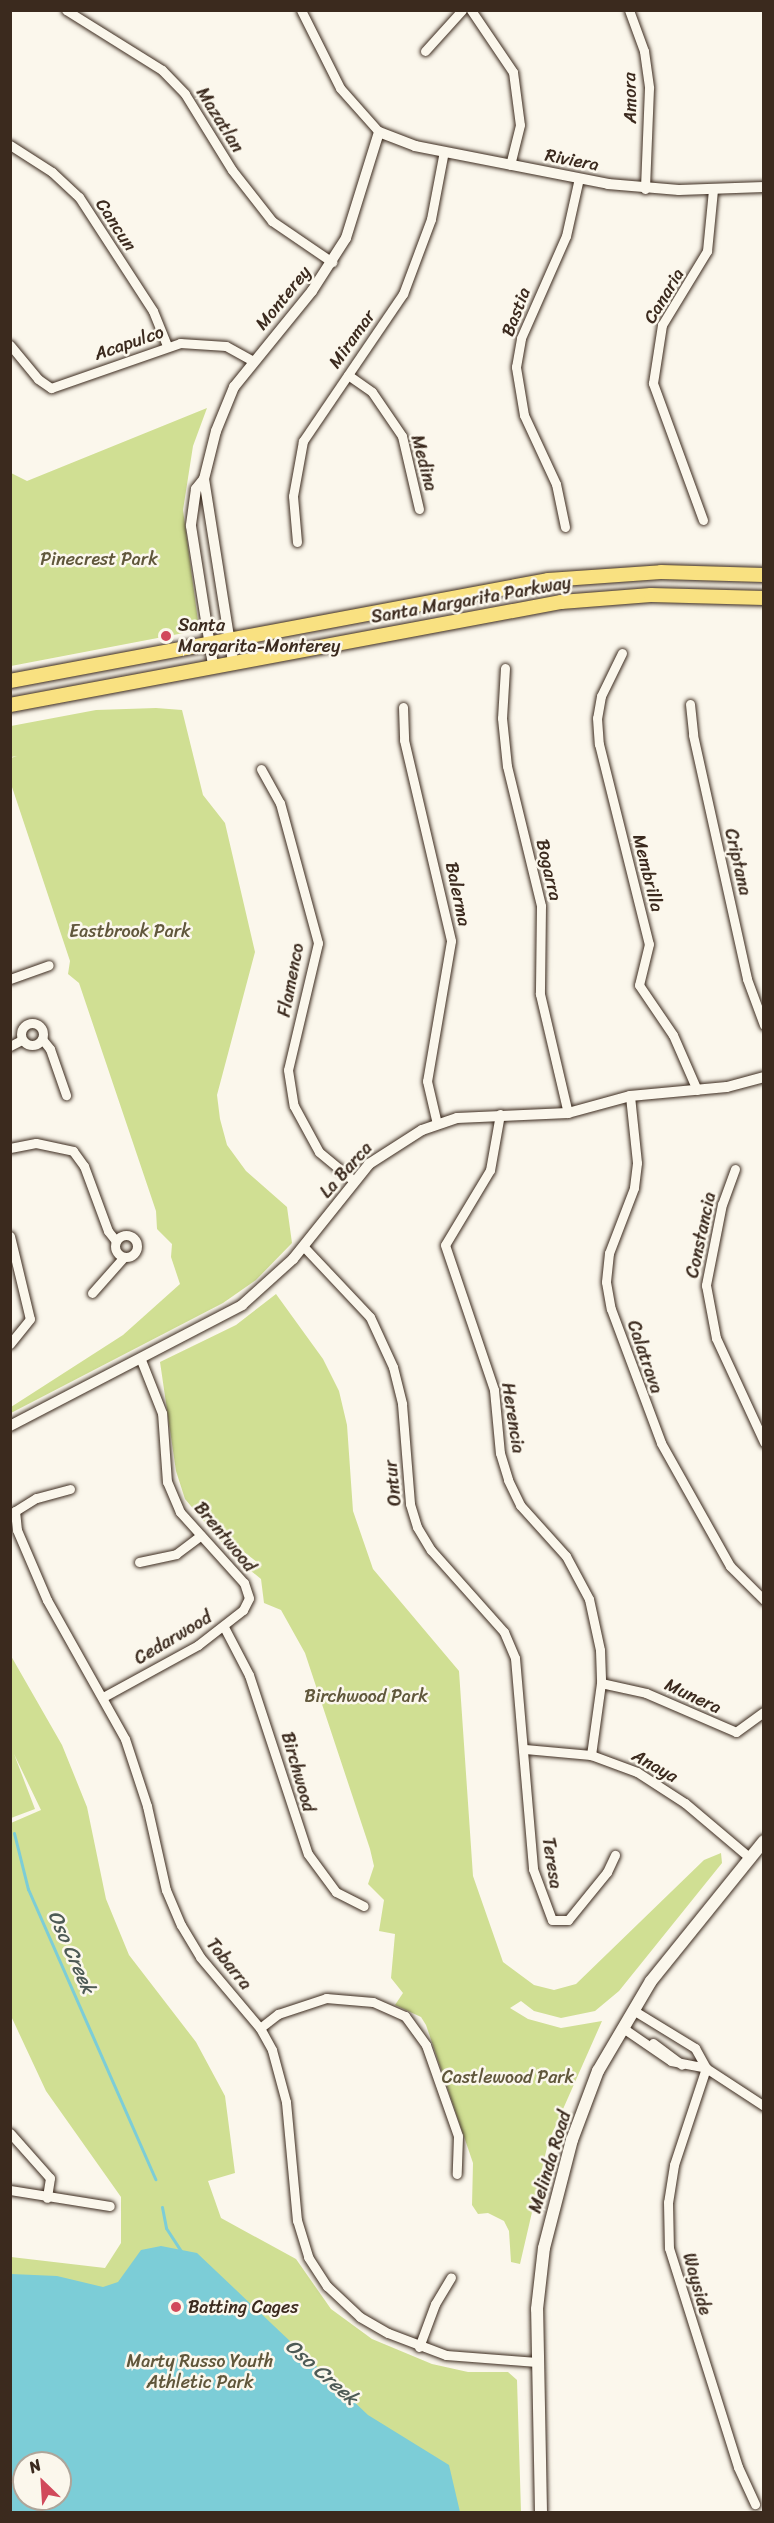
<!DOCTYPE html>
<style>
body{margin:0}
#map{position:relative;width:774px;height:2523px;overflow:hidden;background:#fbf7ec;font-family:Sriracha,sans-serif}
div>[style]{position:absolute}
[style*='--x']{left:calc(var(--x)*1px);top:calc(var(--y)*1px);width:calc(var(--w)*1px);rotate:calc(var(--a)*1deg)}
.green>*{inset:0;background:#d0df93}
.water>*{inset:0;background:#7ccdd7}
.stream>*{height:3px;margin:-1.5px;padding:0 1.5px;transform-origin:1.5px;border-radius:1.5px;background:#7ccdd7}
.roads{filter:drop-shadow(0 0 2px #3b2a1e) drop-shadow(0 0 2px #3b2a1e)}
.minor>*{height:9px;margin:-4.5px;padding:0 4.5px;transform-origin:4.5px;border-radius:4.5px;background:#fbf7ec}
.minor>.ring{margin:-4.5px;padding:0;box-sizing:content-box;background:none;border:9px solid #fbf7ec;border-radius:50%}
.tertiary>*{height:10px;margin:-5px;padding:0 5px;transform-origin:5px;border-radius:5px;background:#fbf7ec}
.secondary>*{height:12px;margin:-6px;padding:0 6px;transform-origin:6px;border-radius:6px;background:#fbf7ec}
.primary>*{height:14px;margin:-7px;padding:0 7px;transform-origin:7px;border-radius:7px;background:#f9e181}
.dots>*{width:16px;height:16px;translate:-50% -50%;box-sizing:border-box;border:3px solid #fbf7ec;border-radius:50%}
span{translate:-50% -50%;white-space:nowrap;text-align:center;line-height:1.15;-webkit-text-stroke:5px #fbf7ec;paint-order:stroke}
.street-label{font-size:18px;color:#3b2a1e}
.park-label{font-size:18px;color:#60573b}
.poi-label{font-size:18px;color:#3b2a1e}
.left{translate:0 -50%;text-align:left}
.water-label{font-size:20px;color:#4e5b56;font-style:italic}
.frame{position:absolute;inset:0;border:12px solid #3b2a1e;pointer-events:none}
.north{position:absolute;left:12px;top:2451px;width:60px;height:60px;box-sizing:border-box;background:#fbf7ec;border:2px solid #aea59a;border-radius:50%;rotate:335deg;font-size:16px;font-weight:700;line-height:24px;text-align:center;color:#3b2a1e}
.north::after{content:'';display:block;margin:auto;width:21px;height:27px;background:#d1495b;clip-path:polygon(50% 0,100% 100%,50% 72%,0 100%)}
</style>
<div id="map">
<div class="green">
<div style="clip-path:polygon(207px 408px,193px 446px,183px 510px,198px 621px,189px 632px,11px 666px,11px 473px,27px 481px)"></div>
<div style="clip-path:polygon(156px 708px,182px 710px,203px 795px,225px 823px,255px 952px,217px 1095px,220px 1119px,227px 1145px,246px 1171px,287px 1207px,292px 1243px,256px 1280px,223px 1303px,11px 1413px,11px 1407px,123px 1335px,180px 1284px,171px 1257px,172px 1244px,157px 1229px,156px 1211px,79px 983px,68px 974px,70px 961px,10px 781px,11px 758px,17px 756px,11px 757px,11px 726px,96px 710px)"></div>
<div style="clip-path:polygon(276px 1294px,323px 1359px,339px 1391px,347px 1425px,353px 1511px,373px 1569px,459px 1671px,473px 1876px,503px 1962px,534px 1985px,554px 1990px,576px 1984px,704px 1860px,721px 1853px,722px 1863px,619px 1991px,595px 2011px,561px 2018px,534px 2011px,521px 2001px,510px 2008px,528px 2019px,561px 2028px,602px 2021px,548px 2143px,520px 2264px,511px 2262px,509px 2231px,504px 2221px,488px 2213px,478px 2214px,472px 2205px,473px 2163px,426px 2025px,421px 2017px,395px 2005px,403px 1993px,391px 1978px,395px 1934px,379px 1931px,384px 1900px,368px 1884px,374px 1866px,370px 1849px,305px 1653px,281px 1610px,264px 1603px,261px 1579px,240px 1562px,257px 1562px,240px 1549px,229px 1551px,185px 1499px,176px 1471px,160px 1362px,236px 1325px)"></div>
<div style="clip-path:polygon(evenodd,11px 1656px,62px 1745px,87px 1807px,106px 1899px,129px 1955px,196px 2042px,225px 2096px,235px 2173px,208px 2181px,221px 2218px,296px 2259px,331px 2309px,372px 2339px,432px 2364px,468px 2372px,508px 2372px,517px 2380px,521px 2512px,11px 2512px,11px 2257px,105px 2268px,121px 2243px,121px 2197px,46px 2091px,11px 2016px,11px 1823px,41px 1810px,14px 1754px,35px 1809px,11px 1818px,11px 1656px,24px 2463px,60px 2463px,60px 2499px,24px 2499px,24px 2463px)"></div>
</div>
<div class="water">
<div style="clip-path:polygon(evenodd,161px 2246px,197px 2253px,368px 2415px,449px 2465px,460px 2512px,11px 2512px,11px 2274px,57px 2276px,103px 2287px,118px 2282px,141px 2250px,161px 2246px,24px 2463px,60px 2463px,60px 2499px,24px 2499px,24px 2463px)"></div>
</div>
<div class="stream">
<div style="--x:14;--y:1833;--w:58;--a:76"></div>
<div style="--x:28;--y:1889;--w:317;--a:66.3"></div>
<div style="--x:162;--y:2207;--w:21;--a:79"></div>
<div style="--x:166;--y:2228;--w:27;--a:57"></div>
</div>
<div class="roads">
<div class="minor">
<div style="--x:66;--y:10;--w:113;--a:32"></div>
<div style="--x:162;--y:70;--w:33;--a:46"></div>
<div style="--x:185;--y:94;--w:89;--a:58.3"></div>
<div style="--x:232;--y:170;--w:65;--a:51.9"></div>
<div style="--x:272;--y:221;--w:73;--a:34.3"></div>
<div style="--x:301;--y:10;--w:87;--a:63.4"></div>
<div style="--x:340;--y:88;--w:59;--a:48.4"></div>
<div style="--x:471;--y:10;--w:75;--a:55.9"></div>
<div style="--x:513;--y:72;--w:53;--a:82.5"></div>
<div style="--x:520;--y:125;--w:41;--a:104"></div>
<div style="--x:629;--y:10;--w:44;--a:69.9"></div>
<div style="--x:644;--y:51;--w:37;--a:82"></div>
<div style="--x:649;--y:88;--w:101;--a:92.3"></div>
<div style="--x:425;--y:51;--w:55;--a:-47.9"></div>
<div style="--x:10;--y:145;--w:50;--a:32.7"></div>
<div style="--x:52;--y:172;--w:37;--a:43"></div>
<div style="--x:79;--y:197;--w:136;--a:57"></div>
<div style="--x:153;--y:311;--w:37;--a:68"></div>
<div style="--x:10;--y:345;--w:44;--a:50.5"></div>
<div style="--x:38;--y:379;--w:16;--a:35"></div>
<div style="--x:51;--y:388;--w:137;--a:-19.2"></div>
<div style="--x:180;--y:343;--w:46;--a:3.7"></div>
<div style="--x:226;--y:346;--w:31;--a:29"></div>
<div style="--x:348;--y:375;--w:29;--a:35"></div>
<div style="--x:372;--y:392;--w:53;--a:55.7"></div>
<div style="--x:402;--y:436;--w:75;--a:76.9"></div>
<div style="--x:703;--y:520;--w:146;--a:-110.1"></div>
<div style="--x:653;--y:383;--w:59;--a:-81.2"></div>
<div style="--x:662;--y:325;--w:87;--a:-58.7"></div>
<div style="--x:707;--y:251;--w:61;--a:-84.4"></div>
<div style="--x:565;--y:527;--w:44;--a:-101.8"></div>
<div style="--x:556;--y:484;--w:76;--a:-114.9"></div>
<div style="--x:524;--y:415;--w:49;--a:-99.5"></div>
<div style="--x:516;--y:367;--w:29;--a:-80"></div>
<div style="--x:521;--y:338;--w:111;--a:-66.2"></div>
<div style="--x:566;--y:236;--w:59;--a:-77.4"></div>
<div style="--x:297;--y:542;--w:46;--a:-95"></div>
<div style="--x:293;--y:496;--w:56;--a:-79.7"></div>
<div style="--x:303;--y:441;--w:178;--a:-55.8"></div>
<div style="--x:403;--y:294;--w:80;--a:-69.5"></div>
<div style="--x:431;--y:219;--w:69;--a:-79.2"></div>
<div style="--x:622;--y:653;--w:48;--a:116"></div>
<div style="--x:601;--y:696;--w:22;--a:100"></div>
<div style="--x:597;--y:718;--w:26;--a:86"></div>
<div style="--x:599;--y:744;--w:206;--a:76"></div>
<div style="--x:649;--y:944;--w:42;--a:103.7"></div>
<div style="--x:639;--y:985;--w:60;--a:55.8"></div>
<div style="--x:673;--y:1035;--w:60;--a:66.4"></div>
<div style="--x:505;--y:668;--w:50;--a:93.4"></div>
<div style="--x:502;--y:718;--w:48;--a:84.1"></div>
<div style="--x:507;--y:766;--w:144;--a:76.3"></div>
<div style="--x:541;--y:906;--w:88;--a:90.7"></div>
<div style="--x:540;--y:994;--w:122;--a:76.8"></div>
<div style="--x:690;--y:704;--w:31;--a:84"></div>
<div style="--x:693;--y:735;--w:250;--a:77.5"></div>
<div style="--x:747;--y:979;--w:49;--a:69.7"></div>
<div style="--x:403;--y:707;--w:33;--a:88"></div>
<div style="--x:404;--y:740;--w:206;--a:76.8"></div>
<div style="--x:451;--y:941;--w:142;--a:99.7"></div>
<div style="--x:427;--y:1081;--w:44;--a:76.9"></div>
<div style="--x:261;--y:769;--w:39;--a:61"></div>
<div style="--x:280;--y:803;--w:145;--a:74.8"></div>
<div style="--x:318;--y:943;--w:130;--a:103.3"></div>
<div style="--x:288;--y:1070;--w:36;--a:81"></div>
<div style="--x:294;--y:1106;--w:52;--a:61.5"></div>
<div style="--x:319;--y:1152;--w:45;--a:39.6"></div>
<div style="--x:10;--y:979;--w:41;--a:-19.7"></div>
<div class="ring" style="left:21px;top:1023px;width:13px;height:13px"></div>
<div style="--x:42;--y:1039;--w:13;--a:51"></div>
<div style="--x:50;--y:1049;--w:49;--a:70.8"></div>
<div style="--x:10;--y:1046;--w:13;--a:-27"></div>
<div style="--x:630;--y:1096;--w:67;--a:84"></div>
<div style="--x:637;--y:1163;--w:25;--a:97"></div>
<div style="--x:634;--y:1188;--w:70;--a:111"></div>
<div style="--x:609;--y:1253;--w:29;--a:96"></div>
<div style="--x:606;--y:1282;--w:27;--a:80"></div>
<div style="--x:611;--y:1309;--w:143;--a:69.5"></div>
<div style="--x:661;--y:1443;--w:141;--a:60.7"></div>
<div style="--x:730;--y:1566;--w:48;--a:45"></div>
<div style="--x:500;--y:1114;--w:57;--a:100.1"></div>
<div style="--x:490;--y:1170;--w:87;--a:121"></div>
<div style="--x:445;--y:1245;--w:153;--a:71.3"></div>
<div style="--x:494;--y:1390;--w:63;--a:84.6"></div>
<div style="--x:500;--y:1453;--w:28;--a:73"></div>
<div style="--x:508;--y:1480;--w:28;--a:64"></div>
<div style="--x:520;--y:1505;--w:69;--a:48"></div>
<div style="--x:566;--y:1556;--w:49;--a:61.9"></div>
<div style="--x:589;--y:1599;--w:52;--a:77.8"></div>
<div style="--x:600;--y:1650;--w:33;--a:88"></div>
<div style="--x:601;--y:1683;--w:73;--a:97.9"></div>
<div style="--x:10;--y:1148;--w:26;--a:-11"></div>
<div style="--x:36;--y:1143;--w:38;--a:12"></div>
<div style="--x:73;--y:1151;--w:19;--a:54"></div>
<div style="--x:84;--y:1166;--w:69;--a:69.7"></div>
<div style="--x:108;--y:1231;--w:13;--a:51"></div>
<div style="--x:735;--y:1169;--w:37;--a:110"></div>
<div style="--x:722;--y:1204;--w:83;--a:101.2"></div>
<div style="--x:706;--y:1285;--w:54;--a:79.3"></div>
<div style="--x:716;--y:1338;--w:115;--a:65.2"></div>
<div class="ring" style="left:115px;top:1235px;width:13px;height:13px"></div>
<div style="--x:10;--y:1236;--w:85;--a:76.5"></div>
<div style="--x:30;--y:1319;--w:32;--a:129"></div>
<div style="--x:304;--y:1247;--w:96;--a:46.7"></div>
<div style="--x:370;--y:1317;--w:55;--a:65.3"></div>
<div style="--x:393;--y:1367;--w:38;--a:76"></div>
<div style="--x:402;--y:1404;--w:100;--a:85.4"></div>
<div style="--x:410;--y:1504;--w:24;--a:73"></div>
<div style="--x:417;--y:1527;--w:27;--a:59"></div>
<div style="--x:431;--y:1550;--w:110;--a:48.3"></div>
<div style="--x:504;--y:1632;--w:28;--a:67"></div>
<div style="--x:515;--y:1658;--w:212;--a:85.1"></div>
<div style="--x:533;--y:1869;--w:54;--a:69.6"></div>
<div style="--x:552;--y:1920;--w:16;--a:0"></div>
<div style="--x:568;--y:1920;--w:62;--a:-50.9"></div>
<div style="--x:607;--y:1872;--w:19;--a:-65"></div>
<div style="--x:92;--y:1293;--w:48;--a:-48.4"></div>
<div style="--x:70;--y:1489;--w:35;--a:165"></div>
<div style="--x:36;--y:1498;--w:25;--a:148"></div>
<div style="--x:15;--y:1511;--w:19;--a:84"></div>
<div style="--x:17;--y:1530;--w:76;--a:66.8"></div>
<div style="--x:47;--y:1600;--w:159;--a:60.7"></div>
<div style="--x:125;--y:1739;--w:71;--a:71.8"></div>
<div style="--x:147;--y:1806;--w:86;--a:77.3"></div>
<div style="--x:166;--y:1890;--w:38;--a:67"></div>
<div style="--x:181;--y:1925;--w:37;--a:59"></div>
<div style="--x:200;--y:1957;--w:93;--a:49.8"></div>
<div style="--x:260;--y:2028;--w:25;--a:61"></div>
<div style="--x:272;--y:2050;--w:54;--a:74.9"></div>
<div style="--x:286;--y:2102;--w:119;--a:84.7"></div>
<div style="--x:297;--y:2220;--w:39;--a:73"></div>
<div style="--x:308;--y:2257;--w:35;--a:57"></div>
<div style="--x:327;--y:2286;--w:45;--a:43.2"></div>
<div style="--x:360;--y:2317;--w:32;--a:30"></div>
<div style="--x:388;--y:2333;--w:62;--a:20.8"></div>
<div style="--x:446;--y:2355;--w:91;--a:4.4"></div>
<div style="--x:139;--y:1562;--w:38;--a:-12"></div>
<div style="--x:176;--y:1554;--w:31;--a:-37"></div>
<div style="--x:224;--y:1627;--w:54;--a:62.5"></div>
<div style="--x:249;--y:1675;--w:188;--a:71.8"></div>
<div style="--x:308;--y:1854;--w:47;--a:53.6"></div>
<div style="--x:336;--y:1892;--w:31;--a:27"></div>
<div style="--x:601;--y:1683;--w:46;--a:12.5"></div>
<div style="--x:646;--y:1693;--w:98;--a:23.4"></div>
<div style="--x:736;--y:1732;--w:34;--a:-36"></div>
<div style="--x:105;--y:1696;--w:106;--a:-28.7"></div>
<div style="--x:198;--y:1645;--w:57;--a:-37.9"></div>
<div style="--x:243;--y:1610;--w:13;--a:-63"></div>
<div style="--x:249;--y:1598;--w:16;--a:-108"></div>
<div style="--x:244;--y:1583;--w:96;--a:-132"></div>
<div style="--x:180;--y:1512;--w:33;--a:-113"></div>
<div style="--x:167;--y:1482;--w:69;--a:-94.1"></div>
<div style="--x:162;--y:1413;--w:57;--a:-111.6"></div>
<div style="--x:525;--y:1749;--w:66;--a:5.2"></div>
<div style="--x:591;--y:1755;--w:49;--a:20.3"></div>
<div style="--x:637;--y:1772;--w:57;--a:32.9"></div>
<div style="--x:685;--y:1803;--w:84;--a:40.2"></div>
<div style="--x:633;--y:2010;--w:73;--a:31.5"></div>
<div style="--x:695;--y:2048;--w:23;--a:61"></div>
<div style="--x:706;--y:2068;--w:69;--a:33.2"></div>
<div style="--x:260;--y:2028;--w:23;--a:-38"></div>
<div style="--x:278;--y:2014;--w:51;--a:-18.4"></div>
<div style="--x:326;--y:1998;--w:47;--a:4.9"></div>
<div style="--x:373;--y:2002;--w:35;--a:24"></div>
<div style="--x:405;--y:2016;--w:36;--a:54"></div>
<div style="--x:426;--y:2045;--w:96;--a:70.6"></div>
<div style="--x:458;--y:2136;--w:38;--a:92"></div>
<div style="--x:623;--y:2028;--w:58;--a:34.5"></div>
<div style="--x:671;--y:2061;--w:36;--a:11"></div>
<div style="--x:653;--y:2043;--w:36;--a:37"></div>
<div style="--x:706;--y:2068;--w:102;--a:108.3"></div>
<div style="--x:674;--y:2165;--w:37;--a:99"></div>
<div style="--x:668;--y:2202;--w:46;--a:88.8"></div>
<div style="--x:669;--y:2248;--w:230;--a:72.5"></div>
<div style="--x:738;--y:2467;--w:41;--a:65.3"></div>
<div style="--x:10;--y:2133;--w:60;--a:48.4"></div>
<div style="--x:50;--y:2178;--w:20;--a:99"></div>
<div style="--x:10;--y:2190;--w:101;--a:9.1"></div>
<div style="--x:419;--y:2347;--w:46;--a:-69.6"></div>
<div style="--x:435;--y:2304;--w:31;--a:-59"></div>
</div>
<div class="tertiary">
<div style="--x:204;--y:479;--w:13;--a:129"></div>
<div style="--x:196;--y:489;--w:37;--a:98"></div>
<div style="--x:191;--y:526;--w:141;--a:81"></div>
<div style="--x:233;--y:662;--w:185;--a:-99"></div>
<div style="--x:204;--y:479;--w:49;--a:-76"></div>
<div style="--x:216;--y:431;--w:48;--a:-67.8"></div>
<div style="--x:234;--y:387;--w:124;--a:-50.9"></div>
<div style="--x:312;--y:291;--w:63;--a:-57.3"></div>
<div style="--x:346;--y:238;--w:111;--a:-72.7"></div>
<div style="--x:379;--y:132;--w:39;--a:21"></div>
<div style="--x:415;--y:146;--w:197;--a:11.1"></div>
<div style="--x:608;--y:184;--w:71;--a:4.8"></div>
<div style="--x:679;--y:190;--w:85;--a:-2"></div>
<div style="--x:10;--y:1426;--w:262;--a:-27.5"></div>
<div style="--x:242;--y:1305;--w:69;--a:-42"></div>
<div style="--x:293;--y:1259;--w:122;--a:-51.3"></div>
<div style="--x:369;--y:1164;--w:63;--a:-32.7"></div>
<div style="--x:422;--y:1130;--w:37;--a:-19"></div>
<div style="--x:457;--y:1118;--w:111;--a:-2.6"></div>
<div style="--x:568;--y:1113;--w:64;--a:-15.3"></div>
<div style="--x:630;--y:1096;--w:97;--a:-5.3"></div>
<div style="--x:727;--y:1087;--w:38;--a:-15"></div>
</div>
<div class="secondary">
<div style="--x:541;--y:2512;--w:203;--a:-91.1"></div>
<div style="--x:537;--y:2309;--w:61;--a:-83.5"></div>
<div style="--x:544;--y:2248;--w:112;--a:-75.5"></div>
<div style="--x:572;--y:2140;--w:74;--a:-69.4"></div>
<div style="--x:598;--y:2071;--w:104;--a:-59.5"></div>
<div style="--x:651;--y:1981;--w:180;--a:-51.1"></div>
</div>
<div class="primary">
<div style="--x:10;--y:681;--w:547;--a:-10.63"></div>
<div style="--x:548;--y:580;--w:113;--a:-4"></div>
<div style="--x:661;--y:572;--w:103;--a:1.7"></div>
<div style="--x:10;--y:705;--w:561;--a:-10.59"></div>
<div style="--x:561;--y:602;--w:90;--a:-4.4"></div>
<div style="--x:651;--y:595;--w:113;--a:1.5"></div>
</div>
</div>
<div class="dots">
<div style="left:166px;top:636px;background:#d1495b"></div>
<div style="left:176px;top:2307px;background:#d1495b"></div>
</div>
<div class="street-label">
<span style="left:630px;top:98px;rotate:-91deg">Amora</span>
<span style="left:220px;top:120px;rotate:58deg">Mazatlan</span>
<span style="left:572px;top:160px;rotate:11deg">Riviera</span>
<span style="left:116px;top:225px;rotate:57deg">Cancun</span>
<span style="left:664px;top:296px;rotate:-59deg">Canaria</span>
<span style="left:283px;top:298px;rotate:-51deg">Monterey</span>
<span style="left:516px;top:312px;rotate:-69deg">Bastia</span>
<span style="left:352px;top:339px;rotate:-55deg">Miramar</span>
<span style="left:129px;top:343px;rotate:-19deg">Acapulco</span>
<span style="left:424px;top:463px;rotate:75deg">Medina</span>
<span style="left:471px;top:600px;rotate:-10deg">Santa Margarita Parkway</span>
<span style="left:738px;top:862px;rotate:77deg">Criptana</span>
<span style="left:549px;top:870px;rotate:77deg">Bogarra</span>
<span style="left:648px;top:873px;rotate:76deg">Membrilla</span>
<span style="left:458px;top:894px;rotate:78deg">Balerma</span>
<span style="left:291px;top:980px;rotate:-79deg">Flamenco</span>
<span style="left:346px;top:1170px;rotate:-48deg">La Barca</span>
<span style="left:701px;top:1235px;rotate:-78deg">Constancia</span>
<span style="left:645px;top:1357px;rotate:71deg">Calatrava</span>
<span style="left:513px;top:1418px;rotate:81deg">Herencia</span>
<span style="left:393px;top:1483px;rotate:-96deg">Ontur</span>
<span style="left:225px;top:1537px;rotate:50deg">Brentwood</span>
<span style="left:173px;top:1638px;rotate:-31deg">Cedarwood</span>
<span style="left:693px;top:1696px;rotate:25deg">Munera</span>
<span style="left:655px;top:1766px;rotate:29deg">Anaya</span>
<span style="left:298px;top:1772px;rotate:74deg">Birchwood</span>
<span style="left:552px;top:1863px;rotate:81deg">Teresa</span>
<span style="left:229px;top:1964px;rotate:51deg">Tobarra</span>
<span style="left:550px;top:2162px;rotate:-73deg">Melinda Road</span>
<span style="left:697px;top:2284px;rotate:74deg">Wayside</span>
</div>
<div class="park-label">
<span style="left:99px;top:559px">Pinecrest Park</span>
<span style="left:130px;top:931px">Eastbrook Park</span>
<span style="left:366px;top:1696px">Birchwood Park</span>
<span style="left:508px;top:2077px">Castlewood Park</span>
<span style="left:200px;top:2372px">Marty Russo Youth<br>Athletic Park</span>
</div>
<div class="poi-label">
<span class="left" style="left:178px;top:636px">Santa<br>Margarita-Monterey</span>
<span class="left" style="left:188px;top:2307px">Batting Cages</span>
</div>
<div class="water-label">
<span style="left:72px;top:1952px;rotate:66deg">Oso Creek</span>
<span style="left:322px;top:2372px;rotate:41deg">Oso Creek</span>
</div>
<div class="frame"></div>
<div class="north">N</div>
</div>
